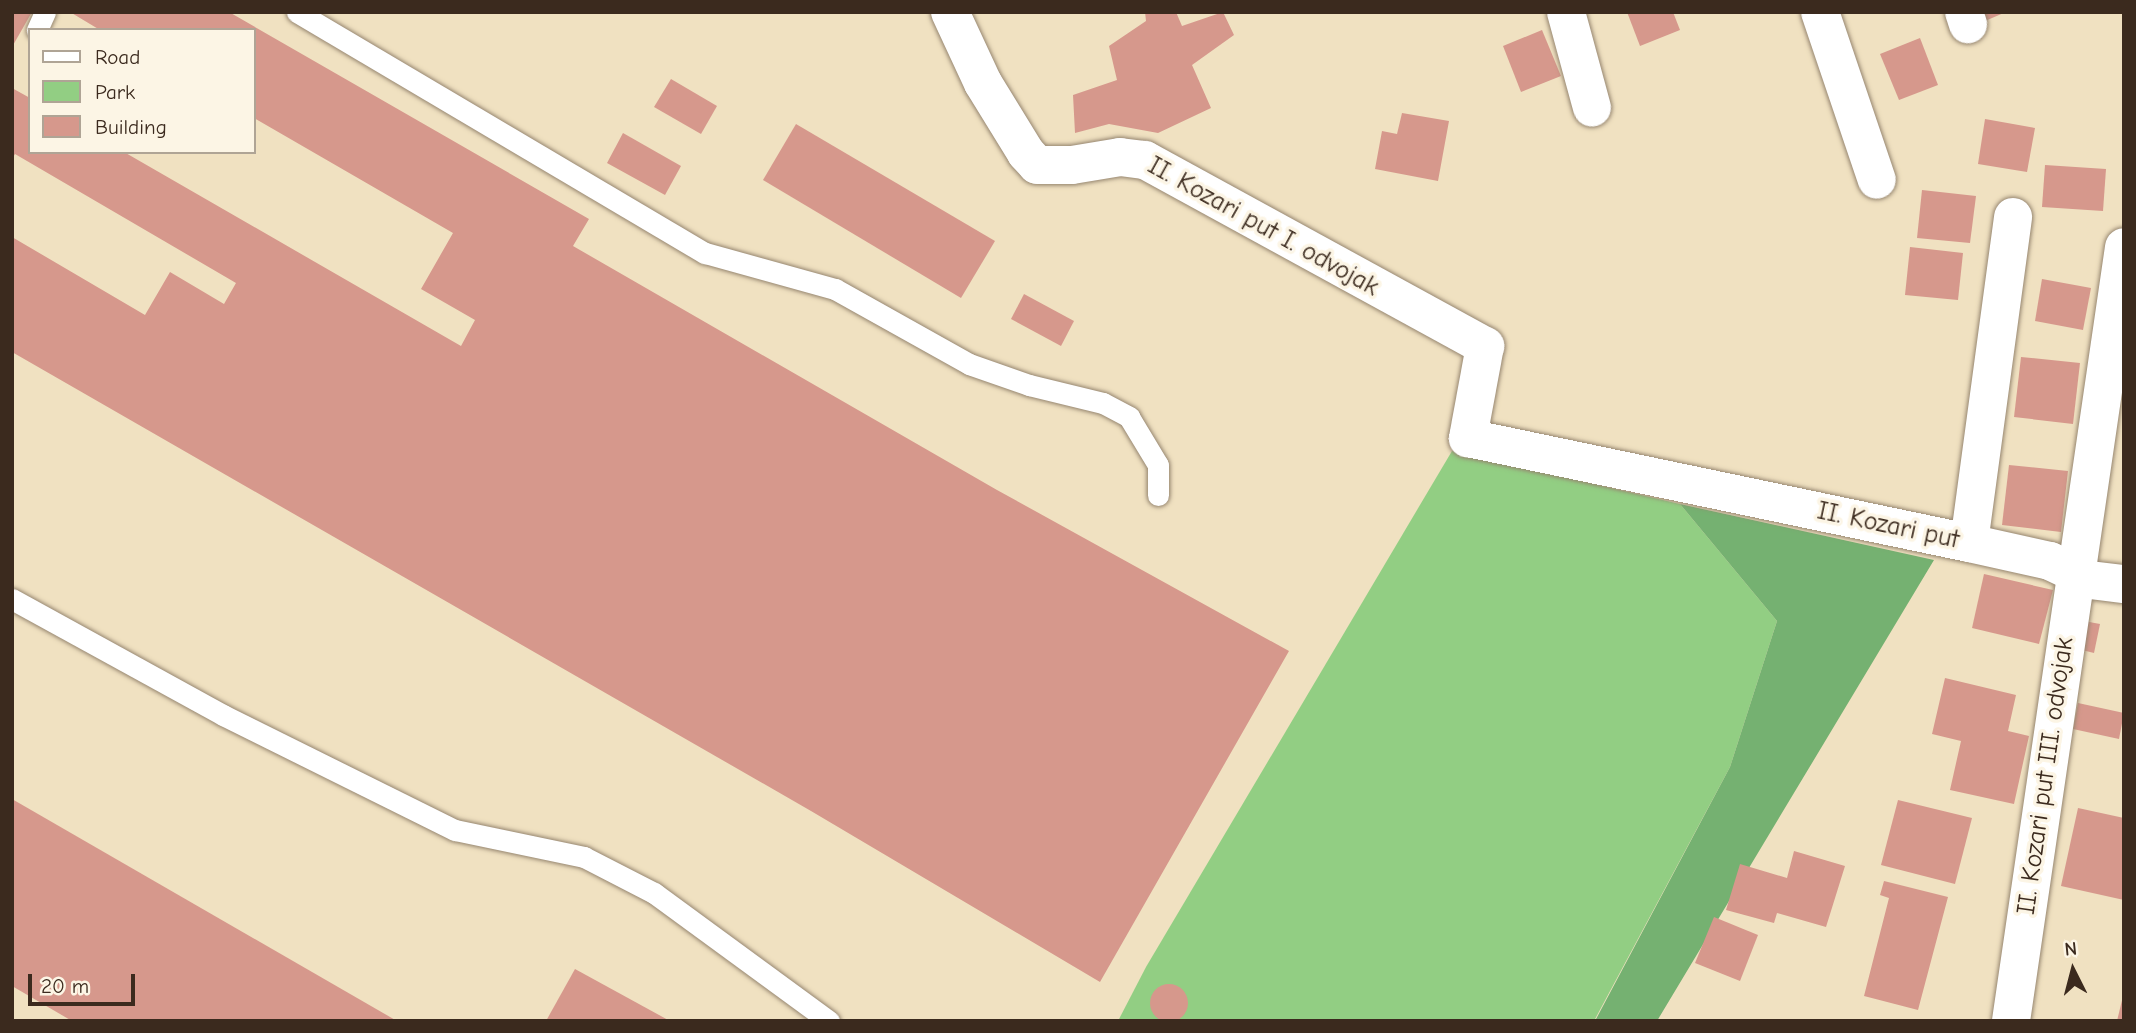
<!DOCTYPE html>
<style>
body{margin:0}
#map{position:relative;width:2136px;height:1033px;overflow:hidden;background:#f0e1c1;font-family:"Comic Neue",sans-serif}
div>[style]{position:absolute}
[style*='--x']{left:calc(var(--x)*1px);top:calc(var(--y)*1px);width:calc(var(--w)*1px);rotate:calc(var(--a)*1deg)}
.green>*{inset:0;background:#92ce83}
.forest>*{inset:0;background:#75b171}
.building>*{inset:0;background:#d6988c}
.round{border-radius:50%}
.roads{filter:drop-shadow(0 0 2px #968670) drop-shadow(0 0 2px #968670)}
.service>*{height:21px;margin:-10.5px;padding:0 10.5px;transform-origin:10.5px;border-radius:10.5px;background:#fff}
.minor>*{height:38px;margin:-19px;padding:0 19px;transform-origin:19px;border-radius:19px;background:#fff}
span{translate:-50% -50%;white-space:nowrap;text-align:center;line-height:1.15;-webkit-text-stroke:7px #fcf5e5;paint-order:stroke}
.street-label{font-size:26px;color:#3b2a1e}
.frame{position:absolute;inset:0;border:14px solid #3b2a1e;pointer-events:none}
.legend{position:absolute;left:28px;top:28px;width:228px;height:126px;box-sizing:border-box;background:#fcf5e5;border:2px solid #afa495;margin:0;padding:9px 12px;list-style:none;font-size:21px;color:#3b2a1e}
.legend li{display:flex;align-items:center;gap:14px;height:35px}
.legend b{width:35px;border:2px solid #afa495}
.north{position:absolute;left:2038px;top:935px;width:70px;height:70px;-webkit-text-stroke:5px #fcf5e5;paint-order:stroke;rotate:354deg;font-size:19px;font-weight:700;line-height:28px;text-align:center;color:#3b2a1e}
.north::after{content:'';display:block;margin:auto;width:24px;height:32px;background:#3b2a1e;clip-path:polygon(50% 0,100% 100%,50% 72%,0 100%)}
.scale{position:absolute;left:28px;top:974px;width:107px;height:32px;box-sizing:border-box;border:4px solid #3b2a1e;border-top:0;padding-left:9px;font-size:21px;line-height:24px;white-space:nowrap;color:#3b2a1e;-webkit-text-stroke:5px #fcf5e5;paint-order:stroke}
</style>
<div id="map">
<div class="green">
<div style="clip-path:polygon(1452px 451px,1680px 504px,1777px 621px,1730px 767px,1594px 1021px,1118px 1021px,1146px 967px)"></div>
</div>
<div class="forest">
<div style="clip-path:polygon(1680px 504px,1934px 560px,1657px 1021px,1595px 1021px,1730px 767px,1777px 621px)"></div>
</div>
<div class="building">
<div style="clip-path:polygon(12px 12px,32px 12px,12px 47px)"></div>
<div style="clip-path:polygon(70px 12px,229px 12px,589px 219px,573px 246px,997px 490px,1289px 651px,1100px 982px,811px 811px,12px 352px,12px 237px,145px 315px,170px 272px,224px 304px,236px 283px,15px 154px,12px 159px,12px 88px,30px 98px,30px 152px,124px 152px,461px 346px,475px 320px,421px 289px,453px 233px,254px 118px,254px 30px,100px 30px)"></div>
<div style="clip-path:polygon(1145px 12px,1176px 12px,1182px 26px,1223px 12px,1234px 35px,1192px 65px,1211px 108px,1158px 133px,1109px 124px,1075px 133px,1073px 95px,1117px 80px,1109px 46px,1146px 21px)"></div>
<div style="clip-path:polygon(1627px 12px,1673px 12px,1680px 30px,1640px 46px)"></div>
<div style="clip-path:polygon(1982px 12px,2006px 12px,1985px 21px)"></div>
<div style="clip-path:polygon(1542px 30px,1561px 76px,1521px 92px,1503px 46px)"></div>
<div style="clip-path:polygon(1920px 38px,1938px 85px,1899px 100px,1880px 54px)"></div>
<div style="clip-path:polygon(671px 79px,717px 106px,701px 134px,654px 107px)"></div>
<div style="clip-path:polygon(1402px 113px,1449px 121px,1438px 181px,1375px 169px,1382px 131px,1397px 134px)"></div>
<div style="clip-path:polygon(1985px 119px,2035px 128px,2027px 172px,1978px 164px)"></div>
<div style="clip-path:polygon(796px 124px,995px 241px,961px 298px,763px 180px)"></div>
<div style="clip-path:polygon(623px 133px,681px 166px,665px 195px,607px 163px)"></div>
<div style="clip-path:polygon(2045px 165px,2106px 169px,2103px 211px,2042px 207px)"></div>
<div style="clip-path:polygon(1922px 190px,1976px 196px,1970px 243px,1917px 238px)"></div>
<div style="clip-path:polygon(1910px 247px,1963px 253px,1958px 300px,1905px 295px)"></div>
<div style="clip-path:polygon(2042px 279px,2091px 288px,2083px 330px,2035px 321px)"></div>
<div style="clip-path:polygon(1024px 294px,1074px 321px,1061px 346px,1011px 319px)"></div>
<div style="clip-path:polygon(2021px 357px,2080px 363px,2073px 424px,2014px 417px)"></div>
<div style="clip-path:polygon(2009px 465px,2068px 471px,2061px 532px,2002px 525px)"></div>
<div style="clip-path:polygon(1984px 574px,2053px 590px,2039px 644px,1972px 628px)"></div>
<div style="clip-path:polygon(2084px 621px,2100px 624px,2094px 653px,2078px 649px)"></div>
<div style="clip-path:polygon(1945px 678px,2016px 695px,2008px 731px,2029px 736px,2014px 804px,1950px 790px,1961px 741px,1932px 734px)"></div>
<div style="clip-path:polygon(2078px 703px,2124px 713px,2119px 739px,2073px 729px)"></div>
<div style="clip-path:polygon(12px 799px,397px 1021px,72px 1021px,12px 986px)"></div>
<div style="clip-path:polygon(1898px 800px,1972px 818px,1955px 884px,1881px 865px)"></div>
<div style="clip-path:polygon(2078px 808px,2124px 818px,2124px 900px,2061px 886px)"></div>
<div style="clip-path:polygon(1794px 851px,1845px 866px,1826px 927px,1777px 913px,1774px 923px,1726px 910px,1740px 864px,1787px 878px)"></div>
<div style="clip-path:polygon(1884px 881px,1948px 897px,1918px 1010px,1864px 996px,1889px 898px,1880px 895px)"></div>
<div style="clip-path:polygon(1714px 917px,1758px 935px,1740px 981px,1695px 963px)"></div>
<div style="clip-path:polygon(575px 969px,670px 1021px,546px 1021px)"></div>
<div class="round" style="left:1150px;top:984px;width:38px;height:38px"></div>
<div style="clip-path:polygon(2123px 996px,2124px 1021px,2117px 1021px)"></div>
</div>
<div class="roads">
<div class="service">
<div style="--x:297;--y:12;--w:474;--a:30.6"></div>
<div style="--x:705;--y:253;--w:135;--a:15.5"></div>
<div style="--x:835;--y:289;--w:154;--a:29.2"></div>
<div style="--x:969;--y:364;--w:64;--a:19.3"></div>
<div style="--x:1029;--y:385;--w:76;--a:13.7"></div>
<div style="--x:1103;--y:403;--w:30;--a:28"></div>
<div style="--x:1129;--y:417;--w:56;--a:58.9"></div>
<div style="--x:1158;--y:465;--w:30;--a:90"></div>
<div style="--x:37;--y:30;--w:20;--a:-66"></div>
<div style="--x:12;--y:599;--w:241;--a:28.8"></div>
<div style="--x:223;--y:715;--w:259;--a:26.4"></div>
<div style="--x:455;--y:830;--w:132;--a:11.8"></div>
<div style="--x:584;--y:857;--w:79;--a:27.2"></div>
<div style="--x:654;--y:893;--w:217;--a:36.2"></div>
</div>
<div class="minor">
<div style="--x:950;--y:12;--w:78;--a:65.1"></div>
<div style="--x:983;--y:83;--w:82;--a:58.4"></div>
<div style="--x:1026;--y:153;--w:16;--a:47"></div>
<div style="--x:1037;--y:165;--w:35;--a:0"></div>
<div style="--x:1072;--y:165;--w:49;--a:-9.5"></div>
<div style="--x:1120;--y:157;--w:25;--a:7"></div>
<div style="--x:1145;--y:160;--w:388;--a:28.7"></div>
<div style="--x:1485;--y:346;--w:94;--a:100.5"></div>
<div style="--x:1468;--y:438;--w:512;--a:11.84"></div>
<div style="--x:1969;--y:543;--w:83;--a:12.5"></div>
<div style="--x:2050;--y:561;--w:44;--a:25.4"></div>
<div style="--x:2090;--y:580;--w:34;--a:7"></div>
<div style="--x:1566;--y:12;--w:99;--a:74.8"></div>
<div style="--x:1820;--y:12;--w:177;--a:71.3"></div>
<div style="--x:1964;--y:12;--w:13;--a:72"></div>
<div style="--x:1969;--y:543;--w:329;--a:-82.3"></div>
<div style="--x:2011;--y:1021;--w:782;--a:-81.69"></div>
</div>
</div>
<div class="street-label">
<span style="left:1263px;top:227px;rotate:29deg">II. Kozari put I. odvojak</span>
<span style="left:1888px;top:526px;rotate:12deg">II. Kozari put</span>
<span style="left:2046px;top:776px;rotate:-82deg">II. Kozari put III. odvojak</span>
</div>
<div class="frame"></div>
<ul class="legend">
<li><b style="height:9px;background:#fff"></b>Road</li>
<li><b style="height:19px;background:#92ce83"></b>Park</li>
<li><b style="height:19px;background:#d6988c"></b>Building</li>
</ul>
<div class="north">N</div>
<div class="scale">20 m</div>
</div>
